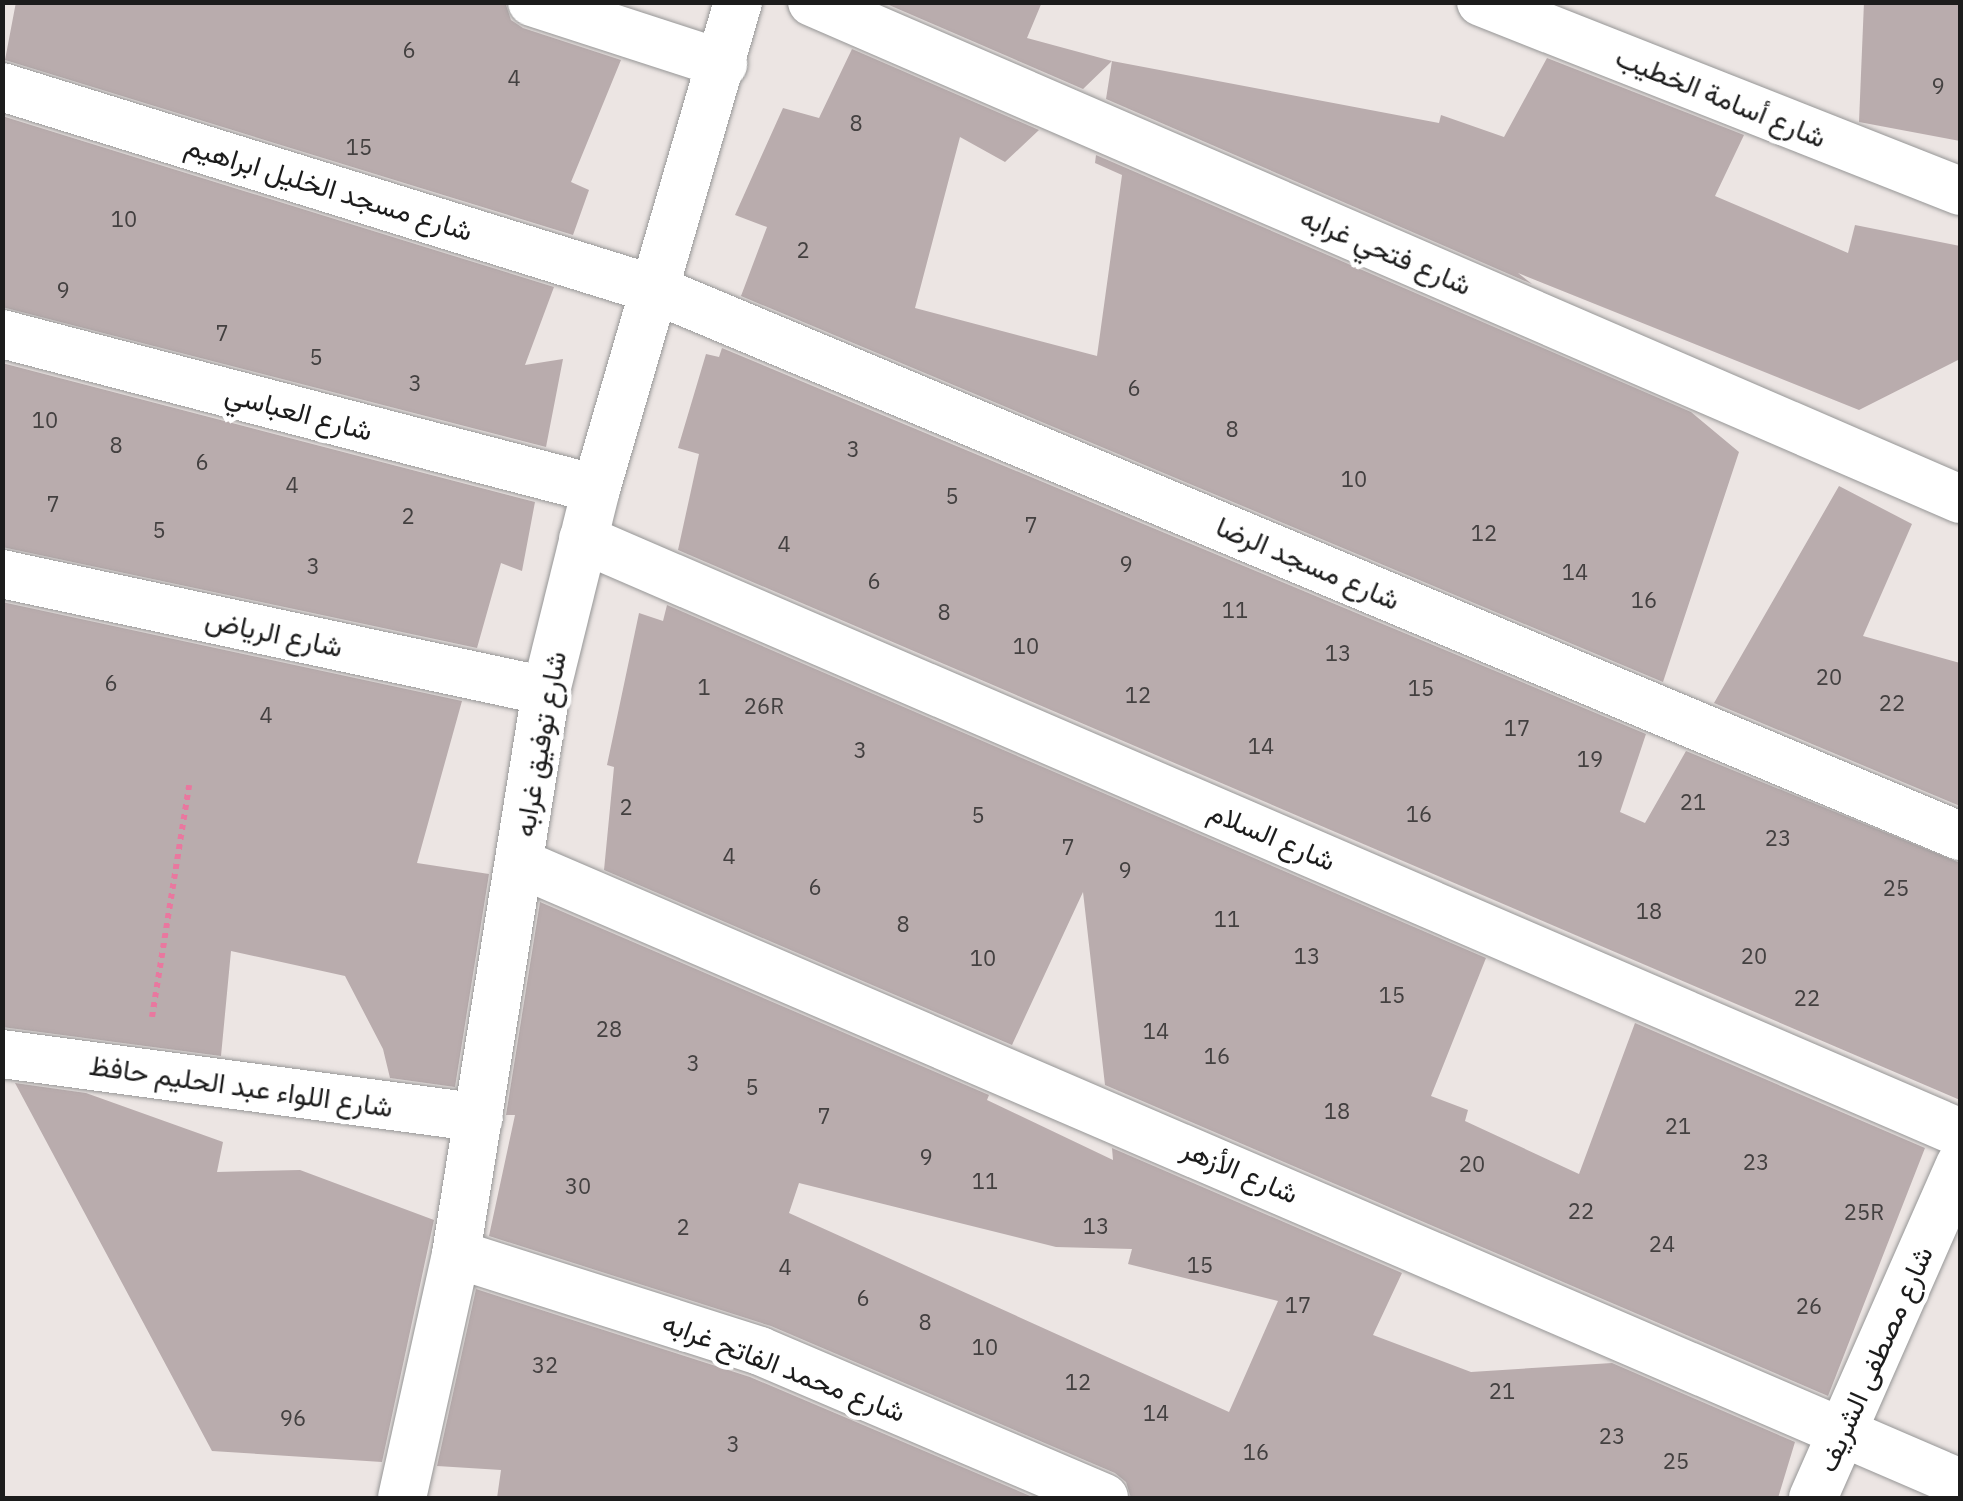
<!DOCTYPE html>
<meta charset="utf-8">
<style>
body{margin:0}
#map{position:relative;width:1963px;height:1501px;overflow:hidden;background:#ece5e3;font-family:"IBM Plex Sans",Vazirmatn,sans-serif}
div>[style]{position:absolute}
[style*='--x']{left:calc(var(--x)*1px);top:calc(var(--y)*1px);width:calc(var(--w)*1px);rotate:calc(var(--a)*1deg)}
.building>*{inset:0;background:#b9acad}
.path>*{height:6px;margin-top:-3px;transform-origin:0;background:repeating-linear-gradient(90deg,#e9789f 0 5px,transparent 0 10px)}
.roads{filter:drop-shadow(0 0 2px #969696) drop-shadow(0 0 2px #969696)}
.minor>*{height:48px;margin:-24px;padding:0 24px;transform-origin:24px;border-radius:24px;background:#fff}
span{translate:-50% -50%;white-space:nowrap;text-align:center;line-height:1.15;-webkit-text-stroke:9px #fff;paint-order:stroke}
.number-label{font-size:22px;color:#434040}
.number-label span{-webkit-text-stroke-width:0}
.street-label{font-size:28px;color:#1c1c1c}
.frame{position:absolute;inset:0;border:5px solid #1c1c1c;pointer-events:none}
</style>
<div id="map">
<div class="building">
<div style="clip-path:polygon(16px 2px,505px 2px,511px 20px,523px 28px,621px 60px,571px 182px,589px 190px,573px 235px,5px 60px)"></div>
<div style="clip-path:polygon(882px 2px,1042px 2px,1027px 38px,1112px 61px,1083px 89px)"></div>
<div style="clip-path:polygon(1864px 2px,1960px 2px,1960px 141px,1859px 122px)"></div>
<div style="clip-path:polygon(852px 49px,1039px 130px,1005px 162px,960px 137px,915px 308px,1097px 356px,1122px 175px,1095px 163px,1096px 155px,1691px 412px,1739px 452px,1663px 682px,741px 296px,767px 227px,735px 215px,783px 108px,819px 118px)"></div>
<div style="clip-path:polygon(1547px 58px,1744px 135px,1715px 196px,1848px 253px,1855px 225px,1960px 246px,1960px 359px,1859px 410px,1518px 273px,1532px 284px,1106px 99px,1112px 61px,1439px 123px,1441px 115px,1504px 137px)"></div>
<div style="clip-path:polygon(2px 116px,554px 287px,525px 365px,563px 359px,546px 447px,2px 307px)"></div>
<div style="clip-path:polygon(722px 348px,1646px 734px,1620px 812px,1645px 823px,1686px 751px,1960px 863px,1960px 1100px,678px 550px,699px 454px,678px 448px,706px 354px,719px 357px)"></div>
<div style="clip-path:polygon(2px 363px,535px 502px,522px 571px,501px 563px,477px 648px,2px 547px)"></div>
<div style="clip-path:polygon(1839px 486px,1912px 524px,1863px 636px,1960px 663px,1960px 806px,1714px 703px)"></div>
<div style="clip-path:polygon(2px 602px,462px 701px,417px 863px,489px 874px,455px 1087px,390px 1078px,383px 1049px,345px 976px,231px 951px,221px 1056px,2px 1027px)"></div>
<div style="clip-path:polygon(667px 605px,1486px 958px,1431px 1096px,1468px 1110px,1465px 1121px,1579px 1174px,1635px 1023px,1925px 1148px,1828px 1396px,1105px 1085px,1083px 892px,1012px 1045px,604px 870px,614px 767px,607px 765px,639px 613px,663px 621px)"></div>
<div style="clip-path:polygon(evenodd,540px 902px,989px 1095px,987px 1100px,1113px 1160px,1112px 1148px,1402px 1273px,1373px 1335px,1471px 1372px,1612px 1363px,1795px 1442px,1778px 1498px,1131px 1498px,1126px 1482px,1115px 1473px,771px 1326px,489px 1236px,515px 1115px,506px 1115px,540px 902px,799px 1183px,1056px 1247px,1132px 1249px,1128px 1264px,1278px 1301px,1229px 1412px,789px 1213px,799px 1183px)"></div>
<div style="clip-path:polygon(15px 1083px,86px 1093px,223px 1142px,217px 1172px,300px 1170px,434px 1220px,382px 1462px,212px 1451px)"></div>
<div style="clip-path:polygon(476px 1289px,750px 1377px,1035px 1498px,497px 1498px,501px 1470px,437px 1466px)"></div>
</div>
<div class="path">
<div style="--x:152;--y:1017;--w:235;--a:-80.9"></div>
</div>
<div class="roads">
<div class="minor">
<div style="--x:532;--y:2;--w:201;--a:18"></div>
<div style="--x:812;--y:2;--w:1251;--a:23.41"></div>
<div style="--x:1481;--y:2;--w:515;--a:21.53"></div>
<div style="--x:2;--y:87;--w:685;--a:17.24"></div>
<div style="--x:656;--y:290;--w:1414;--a:22.72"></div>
<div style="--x:2;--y:334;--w:614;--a:14.62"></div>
<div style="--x:583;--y:539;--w:1500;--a:23.33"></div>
<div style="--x:2;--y:574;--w:556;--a:12.14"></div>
<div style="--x:519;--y:863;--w:1569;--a:23.28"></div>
<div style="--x:2;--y:1054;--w:481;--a:7.6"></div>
<div style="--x:456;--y:1254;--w:319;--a:17.7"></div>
<div style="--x:760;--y:1351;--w:374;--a:23.1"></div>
<div style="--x:402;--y:1498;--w:250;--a:-77.5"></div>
<div style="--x:456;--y:1254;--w:570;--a:-80.92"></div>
<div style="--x:546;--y:691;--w:208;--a:-76.1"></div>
<div style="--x:596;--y:489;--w:507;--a:-73.74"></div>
<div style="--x:1813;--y:1498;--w:364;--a:-66.2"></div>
</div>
</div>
<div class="number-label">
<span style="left:409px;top:50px">6</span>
<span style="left:514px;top:78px">4</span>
<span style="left:1938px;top:86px">9</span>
<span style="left:856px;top:123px">8</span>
<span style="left:359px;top:147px">15</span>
<span style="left:124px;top:219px">10</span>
<span style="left:803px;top:250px">2</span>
<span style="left:63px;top:290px">9</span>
<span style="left:222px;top:333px">7</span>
<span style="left:316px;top:357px">5</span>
<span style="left:415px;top:383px">3</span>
<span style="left:1134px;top:388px">6</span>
<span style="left:45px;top:420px">10</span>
<span style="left:1232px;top:429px">8</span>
<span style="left:116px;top:445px">8</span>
<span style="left:853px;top:449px">3</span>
<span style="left:202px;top:462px">6</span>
<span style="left:1354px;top:479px">10</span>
<span style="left:292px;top:485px">4</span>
<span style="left:952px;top:496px">5</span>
<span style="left:53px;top:504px">7</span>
<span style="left:408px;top:516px">2</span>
<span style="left:1031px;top:525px">7</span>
<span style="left:159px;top:530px">5</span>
<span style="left:1484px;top:533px">12</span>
<span style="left:784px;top:544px">4</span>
<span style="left:1126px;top:564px">9</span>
<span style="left:313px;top:566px">3</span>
<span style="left:1575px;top:572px">14</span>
<span style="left:874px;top:581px">6</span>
<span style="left:1644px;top:600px">16</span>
<span style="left:1235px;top:610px">11</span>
<span style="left:944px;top:612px">8</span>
<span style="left:1026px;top:646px">10</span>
<span style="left:1338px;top:653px">13</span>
<span style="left:1829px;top:677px">20</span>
<span style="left:111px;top:683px">6</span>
<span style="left:704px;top:687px">1</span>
<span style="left:1421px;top:688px">15</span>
<span style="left:1138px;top:695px">12</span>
<span style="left:1892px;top:703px">22</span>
<span style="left:764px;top:706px">26R</span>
<span style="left:266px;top:715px">4</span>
<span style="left:1517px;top:728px">17</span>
<span style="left:1261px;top:746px">14</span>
<span style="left:860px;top:750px">3</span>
<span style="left:1590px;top:759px">19</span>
<span style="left:1693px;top:802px">21</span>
<span style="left:626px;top:807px">2</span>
<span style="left:1419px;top:814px">16</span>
<span style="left:978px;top:815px">5</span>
<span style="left:1778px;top:838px">23</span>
<span style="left:1068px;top:847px">7</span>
<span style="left:729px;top:856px">4</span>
<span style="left:1125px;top:870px">9</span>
<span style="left:815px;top:887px">6</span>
<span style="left:1896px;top:888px">25</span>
<span style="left:1649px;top:911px">18</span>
<span style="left:1227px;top:919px">11</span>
<span style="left:903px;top:924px">8</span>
<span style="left:1307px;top:956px">13</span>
<span style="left:1754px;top:956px">20</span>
<span style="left:983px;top:958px">10</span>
<span style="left:1392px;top:995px">15</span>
<span style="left:1807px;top:998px">22</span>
<span style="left:609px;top:1029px">28</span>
<span style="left:1156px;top:1031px">14</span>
<span style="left:1217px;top:1056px">16</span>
<span style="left:693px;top:1063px">3</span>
<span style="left:752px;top:1087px">5</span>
<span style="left:1337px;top:1111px">18</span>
<span style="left:824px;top:1116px">7</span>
<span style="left:1678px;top:1126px">21</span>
<span style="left:926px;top:1157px">9</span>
<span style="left:1756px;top:1162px">23</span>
<span style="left:1472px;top:1164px">20</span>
<span style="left:985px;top:1181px">11</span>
<span style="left:578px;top:1186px">30</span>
<span style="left:1581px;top:1211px">22</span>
<span style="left:1864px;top:1212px">25R</span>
<span style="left:1096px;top:1226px">13</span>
<span style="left:683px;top:1227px">2</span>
<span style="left:1662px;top:1244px">24</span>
<span style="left:1200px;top:1265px">15</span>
<span style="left:785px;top:1267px">4</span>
<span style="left:863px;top:1298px">6</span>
<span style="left:1298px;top:1305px">17</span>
<span style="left:1809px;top:1306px">26</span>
<span style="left:925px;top:1322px">8</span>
<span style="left:985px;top:1347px">10</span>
<span style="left:545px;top:1365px">32</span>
<span style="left:1078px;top:1382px">12</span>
<span style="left:1502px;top:1391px">21</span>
<span style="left:1156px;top:1413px">14</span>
<span style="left:293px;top:1418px">96</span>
<span style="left:1612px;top:1436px">23</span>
<span style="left:733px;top:1444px">3</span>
<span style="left:1256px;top:1452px">16</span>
<span style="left:1676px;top:1461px">25</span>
</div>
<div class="street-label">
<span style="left:1721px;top:97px;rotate:22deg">شارع أسامة الخطيب</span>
<span style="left:329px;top:188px;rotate:17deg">شارع مسجد الخليل ابراهيم</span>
<span style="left:1386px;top:251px;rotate:23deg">شارع فتحي غرابه</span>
<span style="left:299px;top:412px;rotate:15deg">شارع العباسي</span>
<span style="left:1308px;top:563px;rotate:23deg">شارع مسجد الرضا</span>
<span style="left:274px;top:633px;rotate:12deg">شارع الرياض</span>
<span style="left:540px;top:744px;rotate:-80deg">شارع توفيق غرابه</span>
<span style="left:1272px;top:836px;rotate:23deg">شارع السلام</span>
<span style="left:241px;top:1086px;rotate:8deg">شارع اللواء عبد الحليم حافظ</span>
<span style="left:1240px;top:1171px;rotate:23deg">شارع الأزهر</span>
<span style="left:1875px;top:1359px;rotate:-66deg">شارع مصطفى الشريف</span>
<span style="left:784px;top:1367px;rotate:21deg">شارع محمد الفاتح غرابه</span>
</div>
<div class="frame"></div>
</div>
